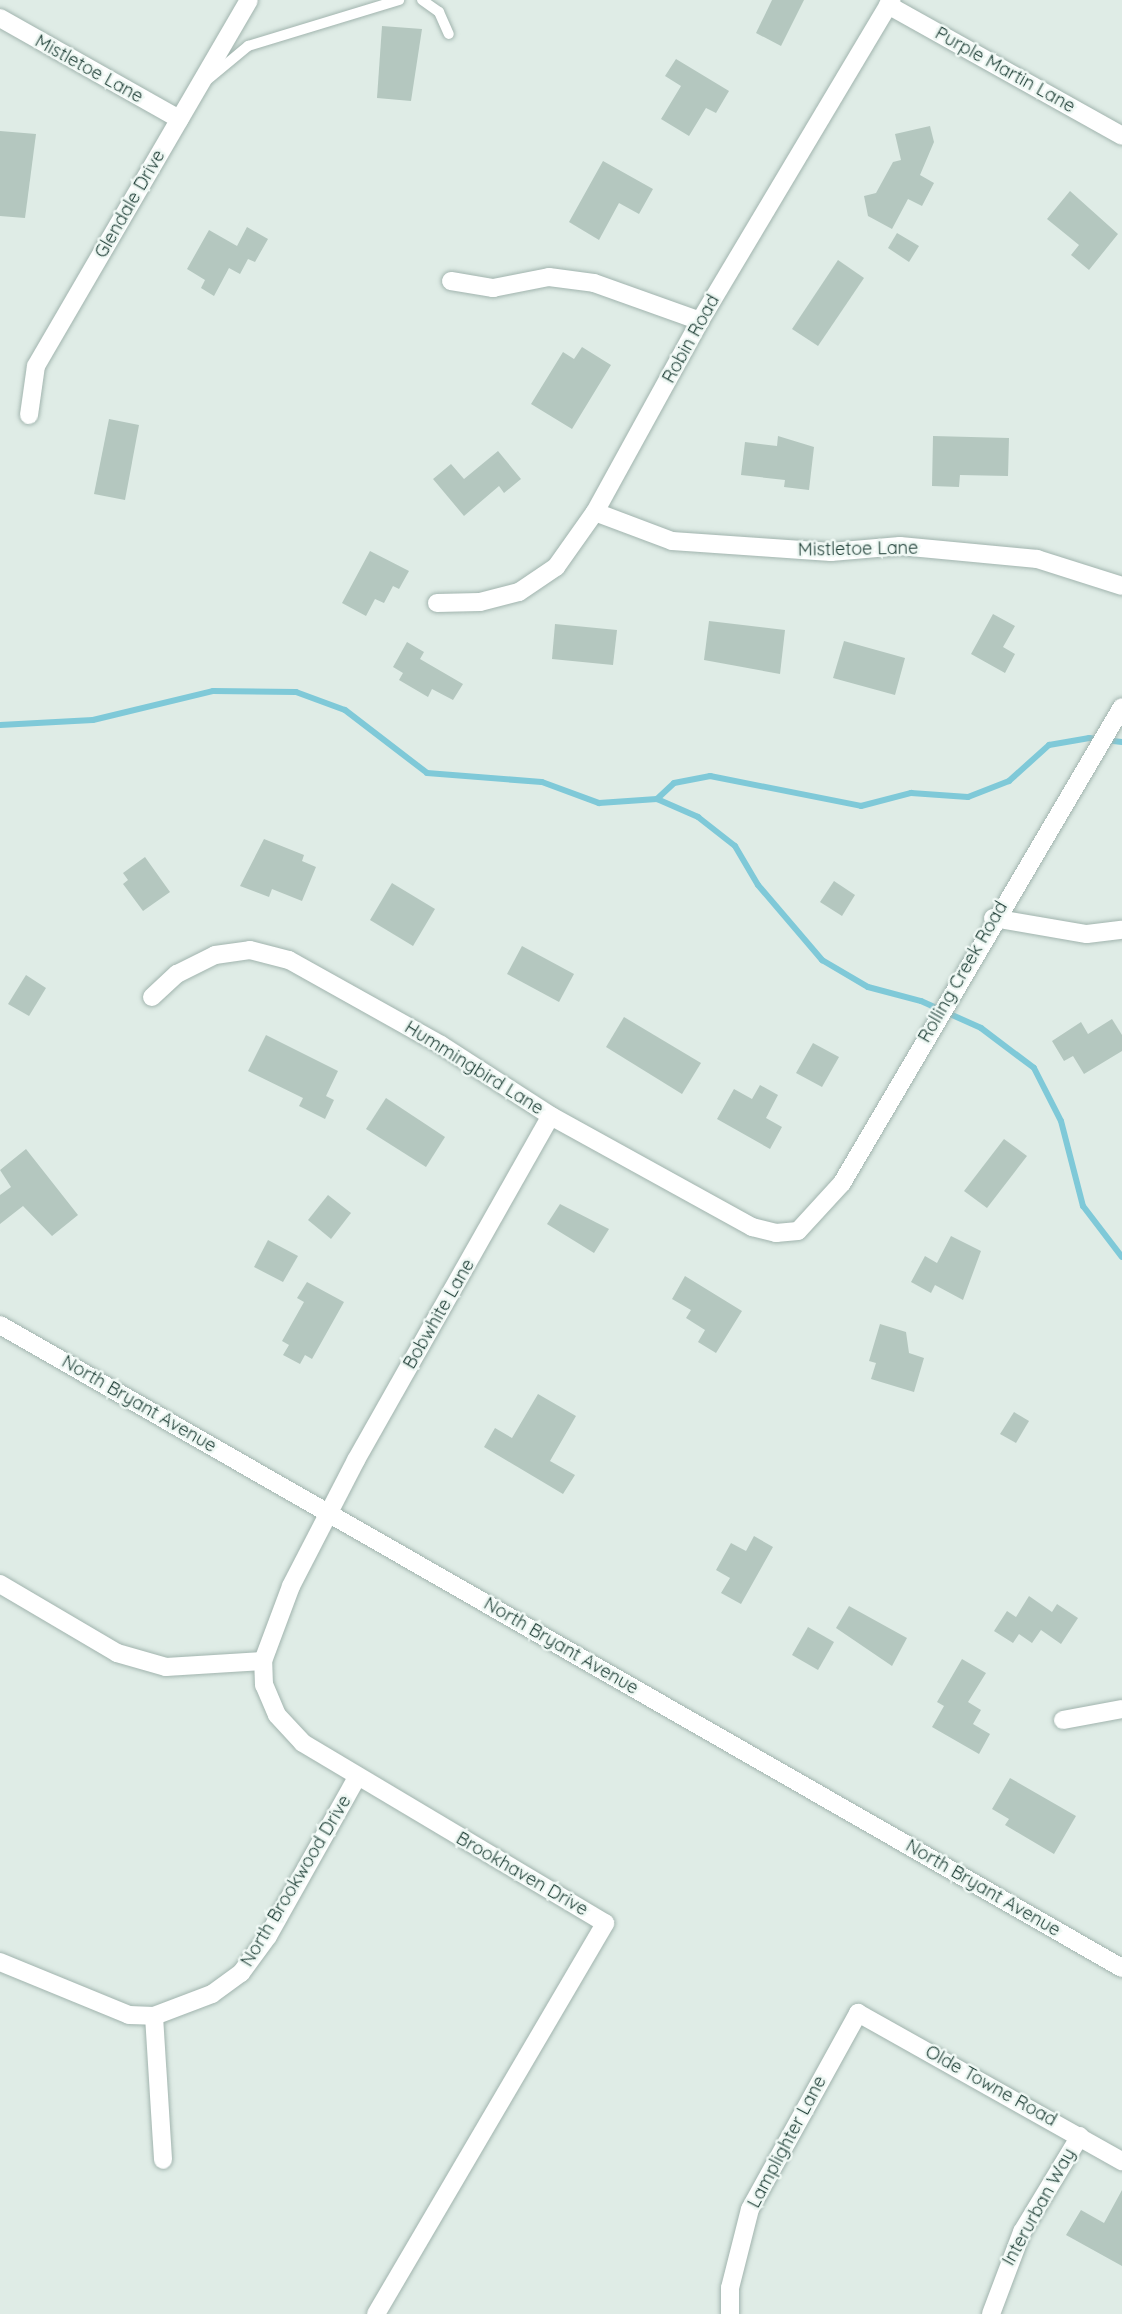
<!DOCTYPE html>
<style>
body{margin:0}
#map{position:relative;width:1122px;height:2314px;overflow:hidden;background:#dfece6;font-family:Quicksand,sans-serif}
div>[style]{position:absolute}
[style*='--x']{left:calc(var(--x)*1px);top:calc(var(--y)*1px);width:calc(var(--w)*1px);rotate:calc(var(--a)*1deg)}
.stream>*{height:6px;margin:-3px;padding:0 3px;transform-origin:3px;border-radius:3px;background:#7fc9d8}
.building>*{inset:0;background:#b4c7bf}
.roads{filter:drop-shadow(0 0 2px #a1b4ae) drop-shadow(0 0 2px #a1b4ae)}
.lane>*{height:10px;margin:-5px;padding:0 5px;transform-origin:5px;border-radius:5px;background:#fff}
.street>*{height:18px;margin:-9px;padding:0 9px;transform-origin:9px;border-radius:9px;background:#fff}
.secondary>*{height:18px;margin:-9px;padding:0 9px;transform-origin:9px;border-radius:9px;background:#fff}
span{translate:-50% -50%;white-space:nowrap;text-align:center;line-height:1.15;-webkit-text-stroke:5px #eff8f4;paint-order:stroke}
.street-label{font-size:18px;color:#1e3e36}
</style>
<div id="map">
<div class="stream">
<div style="--x:0;--y:725;--w:93;--a:-3.1"></div>
<div style="--x:93;--y:720;--w:123;--a:-13.6"></div>
<div style="--x:213;--y:691;--w:83;--a:0.7"></div>
<div style="--x:296;--y:692;--w:52;--a:20.2"></div>
<div style="--x:345;--y:710;--w:103;--a:37.5"></div>
<div style="--x:427;--y:773;--w:115;--a:4.5"></div>
<div style="--x:542;--y:782;--w:61;--a:20.2"></div>
<div style="--x:599;--y:803;--w:58;--a:-3.9"></div>
<div style="--x:657;--y:799;--w:45;--a:23.7"></div>
<div style="--x:698;--y:817;--w:47;--a:38.1"></div>
<div style="--x:735;--y:846;--w:45;--a:59.5"></div>
<div style="--x:758;--y:885;--w:99;--a:49.5"></div>
<div style="--x:822;--y:960;--w:53;--a:30.4"></div>
<div style="--x:868;--y:987;--w:55;--a:14.8"></div>
<div style="--x:921;--y:1001;--w:66;--a:24.2"></div>
<div style="--x:981;--y:1028;--w:66;--a:37"></div>
<div style="--x:1034;--y:1068;--w:59;--a:63"></div>
<div style="--x:1061;--y:1121;--w:88;--a:75.5"></div>
<div style="--x:1083;--y:1206;--w:64;--a:52.6"></div>
<div style="--x:657;--y:799;--w:23;--a:-43"></div>
<div style="--x:674;--y:783;--w:37;--a:-11"></div>
<div style="--x:710;--y:776;--w:154;--a:11.2"></div>
<div style="--x:861;--y:806;--w:52;--a:-14.6"></div>
<div style="--x:911;--y:793;--w:57;--a:4"></div>
<div style="--x:968;--y:797;--w:44;--a:-21.3"></div>
<div style="--x:1009;--y:781;--w:54;--a:-42"></div>
<div style="--x:1049;--y:745;--w:41;--a:-9.9"></div>
<div style="--x:1089;--y:738;--w:33;--a:7"></div>
</div>
<div class="building">
<div style="clip-path:polygon(772px 0,804px 0,781px 46px,756px 33px)"></div>
<div style="clip-path:polygon(382px 26px,422px 29px,411px 101px,377px 98px)"></div>
<div style="clip-path:polygon(676px 59px,729px 91px,716px 113px,706px 108px,689px 136px,661px 119px,681px 86px,665px 76px)"></div>
<div style="clip-path:polygon(930px 126px,934px 142px,920px 175px,934px 183px,922px 206px,908px 199px,892px 229px,868px 216px,864px 196px,876px 193px,893px 162px,901px 160px,895px 134px)"></div>
<div style="clip-path:polygon(0 131px,36px 134px,25px 218px,0 216px)"></div>
<div style="clip-path:polygon(603px 161px,653px 189px,639px 214px,619px 203px,599px 240px,569px 222px)"></div>
<div style="clip-path:polygon(1070px 191px,1118px 234px,1089px 270px,1071px 255px,1079px 245px,1047px 219px)"></div>
<div style="clip-path:polygon(247px 227px,268px 239px,255px 262px,248px 259px,240px 274px,229px 268px,214px 296px,201px 288px,205px 280px,187px 269px,209px 230px,237px 246px)"></div>
<div style="clip-path:polygon(897px 233px,919px 246px,909px 262px,888px 248px)"></div>
<div style="clip-path:polygon(838px 260px,864px 278px,818px 346px,792px 329px)"></div>
<div style="clip-path:polygon(582px 347px,611px 365px,572px 429px,531px 404px,563px 352px,574px 359px)"></div>
<div style="clip-path:polygon(109px 419px,139px 425px,125px 500px,94px 494px)"></div>
<div style="clip-path:polygon(778px 436px,814px 447px,809px 490px,784px 487px,785px 480px,741px 475px,745px 442px,777px 446px)"></div>
<div style="clip-path:polygon(933px 436px,1009px 438px,1008px 476px,960px 475px,959px 487px,932px 486px)"></div>
<div style="clip-path:polygon(498px 451px,521px 479px,504px 493px,499px 486px,464px 516px,433px 479px,451px 464px,464px 479px)"></div>
<div style="clip-path:polygon(370px 551px,409px 571px,399px 589px,393px 586px,384px 603px,375px 599px,366px 616px,342px 603px)"></div>
<div style="clip-path:polygon(993px 614px,1015px 626px,1003px 647px,1015px 654px,1005px 673px,971px 654px)"></div>
<div style="clip-path:polygon(709px 621px,785px 630px,780px 674px,704px 660px)"></div>
<div style="clip-path:polygon(555px 624px,617px 630px,613px 665px,552px 659px)"></div>
<div style="clip-path:polygon(844px 641px,905px 658px,895px 695px,833px 678px)"></div>
<div style="clip-path:polygon(407px 642px,424px 652px,420px 659px,463px 684px,453px 700px,432px 689px,428px 697px,399px 680px,403px 673px,393px 667px)"></div>
<div style="clip-path:polygon(264px 839px,304px 855px,302px 861px,316px 867px,302px 901px,272px 889px,269px 897px,240px 886px)"></div>
<div style="clip-path:polygon(145px 857px,170px 892px,143px 911px,123px 884px,128px 880px,123px 873px)"></div>
<div style="clip-path:polygon(834px 881px,855px 895px,842px 916px,820px 902px)"></div>
<div style="clip-path:polygon(392px 883px,435px 909px,413px 946px,370px 920px)"></div>
<div style="clip-path:polygon(522px 946px,574px 974px,559px 1002px,507px 974px)"></div>
<div style="clip-path:polygon(26px 975px,46px 988px,29px 1016px,8px 1004px)"></div>
<div style="clip-path:polygon(624px 1017px,701px 1063px,682px 1094px,606px 1047px)"></div>
<div style="clip-path:polygon(1112px 1019px,1122px 1035px,1122px 1051px,1084px 1074px,1073px 1056px,1064px 1061px,1052px 1041px,1081px 1022px,1088px 1034px)"></div>
<div style="clip-path:polygon(266px 1035px,338px 1071px,326px 1096px,334px 1100px,325px 1119px,299px 1106px,303px 1098px,248px 1071px)"></div>
<div style="clip-path:polygon(813px 1043px,839px 1057px,822px 1087px,796px 1073px)"></div>
<div style="clip-path:polygon(760px 1085px,778px 1095px,766px 1118px,782px 1127px,770px 1149px,717px 1119px,734px 1089px,752px 1099px)"></div>
<div style="clip-path:polygon(386px 1098px,445px 1137px,426px 1167px,366px 1129px)"></div>
<div style="clip-path:polygon(1004px 1139px,1027px 1156px,987px 1208px,964px 1191px)"></div>
<div style="clip-path:polygon(26px 1149px,78px 1215px,52px 1236px,23px 1206px,0 1224px,0 1195px,11px 1187px,0 1170px)"></div>
<div style="clip-path:polygon(328px 1195px,351px 1213px,331px 1239px,308px 1220px)"></div>
<div style="clip-path:polygon(560px 1204px,609px 1229px,594px 1253px,547px 1224px)"></div>
<div style="clip-path:polygon(951px 1236px,981px 1251px,963px 1300px,935px 1285px,931px 1293px,911px 1282px,925px 1256px,937px 1263px)"></div>
<div style="clip-path:polygon(268px 1240px,298px 1256px,283px 1282px,254px 1267px)"></div>
<div style="clip-path:polygon(685px 1276px,742px 1311px,716px 1353px,698px 1342px,705px 1330px,686px 1318px,691px 1310px,672px 1299px)"></div>
<div style="clip-path:polygon(307px 1282px,344px 1302px,312px 1359px,305px 1355px,300px 1364px,283px 1355px,289px 1345px,282px 1341px,304px 1302px,297px 1298px)"></div>
<div style="clip-path:polygon(880px 1324px,906px 1332px,909px 1353px,924px 1358px,914px 1392px,871px 1379px,876px 1363px,869px 1361px)"></div>
<div style="clip-path:polygon(538px 1394px,576px 1416px,550px 1461px,575px 1475px,563px 1494px,484px 1447px,495px 1428px,512px 1438px)"></div>
<div style="clip-path:polygon(1014px 1412px,1029px 1421px,1016px 1443px,1000px 1434px)"></div>
<div style="clip-path:polygon(754px 1536px,773px 1547px,741px 1604px,721px 1593px,730px 1578px,716px 1570px,731px 1543px,746px 1551px)"></div>
<div style="clip-path:polygon(1029px 1596px,1052px 1612px,1057px 1604px,1078px 1618px,1061px 1644px,1041px 1630px,1032px 1643px,1019px 1634px,1013px 1643px,994px 1631px,1007px 1611px,1016px 1617px)"></div>
<div style="clip-path:polygon(849px 1606px,907px 1638px,892px 1666px,836px 1628px)"></div>
<div style="clip-path:polygon(808px 1627px,834px 1642px,818px 1670px,792px 1655px)"></div>
<div style="clip-path:polygon(962px 1659px,986px 1673px,968px 1702px,981px 1710px,973px 1724px,990px 1734px,979px 1754px,932px 1727px,944px 1706px,937px 1702px)"></div>
<div style="clip-path:polygon(1010px 1778px,1076px 1816px,1054px 1854px,1005px 1825px,1009px 1819px,992px 1809px)"></div>
<div style="clip-path:polygon(1122px 2190px,1122px 2266px,1066px 2235px,1081px 2210px,1104px 2223px)"></div>
</div>
<div class="roads">
<div class="lane">
<div style="--x:422;--y:0;--w:21;--a:35"></div>
<div style="--x:439;--y:12;--w:24;--a:66"></div>
<div style="--x:206;--y:81;--w:55;--a:-39.8"></div>
<div style="--x:248;--y:46;--w:158;--a:-16.9"></div>
</div>
<div class="street">
<div style="--x:888;--y:5;--w:268;--a:29.2"></div>
<div style="--x:0;--y:18;--w:206;--a:29.4"></div>
<div style="--x:451;--y:281;--w:43;--a:9.5"></div>
<div style="--x:493;--y:288;--w:57;--a:-11.1"></div>
<div style="--x:549;--y:277;--w:45;--a:7.6"></div>
<div style="--x:594;--y:283;--w:113;--a:19.7"></div>
<div style="--x:29;--y:415;--w:49;--a:-81.9"></div>
<div style="--x:36;--y:366;--w:423;--a:-59.8"></div>
<div style="--x:595;--y:512;--w:82;--a:20.6"></div>
<div style="--x:672;--y:541;--w:159;--a:4"></div>
<div style="--x:831;--y:552;--w:69;--a:-5"></div>
<div style="--x:900;--y:546;--w:138;--a:5.4"></div>
<div style="--x:1037;--y:559;--w:89;--a:17.6"></div>
<div style="--x:437;--y:603;--w:43;--a:-1.3"></div>
<div style="--x:480;--y:602;--w:40;--a:-14.4"></div>
<div style="--x:519;--y:592;--w:45;--a:-34"></div>
<div style="--x:556;--y:567;--w:67;--a:-54.7"></div>
<div style="--x:595;--y:512;--w:218;--a:-61.2"></div>
<div style="--x:700;--y:321;--w:374;--a:-59.2"></div>
<div style="--x:993;--y:918;--w:95;--a:9.7"></div>
<div style="--x:1087;--y:934;--w:35;--a:-7"></div>
<div style="--x:152;--y:997;--w:34;--a:-43"></div>
<div style="--x:177;--y:974;--w:42;--a:-26.6"></div>
<div style="--x:215;--y:955;--w:35;--a:-8"></div>
<div style="--x:250;--y:950;--w:40;--a:14.4"></div>
<div style="--x:289;--y:960;--w:174;--a:29.2"></div>
<div style="--x:441;--y:1045;--w:131;--a:32.8"></div>
<div style="--x:551;--y:1116;--w:230;--a:28.9"></div>
<div style="--x:752;--y:1227;--w:25;--a:14"></div>
<div style="--x:776;--y:1233;--w:22;--a:-5"></div>
<div style="--x:798;--y:1231;--w:65;--a:-47.5"></div>
<div style="--x:842;--y:1183;--w:552;--a:-59.53"></div>
<div style="--x:0;--y:1584;--w:136;--a:30.5"></div>
<div style="--x:117;--y:1653;--w:51;--a:15.9"></div>
<div style="--x:166;--y:1667;--w:97;--a:-3.5"></div>
<div style="--x:1063;--y:1720;--w:60;--a:-10.6"></div>
<div style="--x:0;--y:1962;--w:139;--a:22.3"></div>
<div style="--x:129;--y:2015;--w:25;--a:2"></div>
<div style="--x:154;--y:2016;--w:62;--a:-20.8"></div>
<div style="--x:212;--y:1994;--w:36;--a:-36"></div>
<div style="--x:241;--y:1973;--w:46;--a:-53.9"></div>
<div style="--x:268;--y:1936;--w:180;--a:-60.7"></div>
<div style="--x:154;--y:2016;--w:144;--a:86.4"></div>
<div style="--x:376;--y:2314;--w:453;--a:-59.6"></div>
<div style="--x:605;--y:1923;--w:352;--a:-149.2"></div>
<div style="--x:303;--y:1743;--w:38;--a:-133"></div>
<div style="--x:277;--y:1715;--w:33;--a:-113"></div>
<div style="--x:264;--y:1685;--w:24;--a:-92"></div>
<div style="--x:263;--y:1661;--w:80;--a:-69.5"></div>
<div style="--x:291;--y:1586;--w:142;--a:-62.7"></div>
<div style="--x:356;--y:1460;--w:395;--a:-60.5"></div>
<div style="--x:730;--y:2314;--w:26;--a:-90"></div>
<div style="--x:730;--y:2288;--w:81;--a:-75.8"></div>
<div style="--x:750;--y:2209;--w:224;--a:-61.1"></div>
<div style="--x:858;--y:2013;--w:303;--a:29.3"></div>
<div style="--x:991;--y:2314;--w:88;--a:-69.3"></div>
<div style="--x:1022;--y:2232;--w:112;--a:-58.9"></div>
</div>
<div class="secondary">
<div style="--x:0;--y:1325;--w:1293;--a:29.82"></div>
</div>
</div>
<div class="street-label">
<span style="left:89px;top:69px;rotate:29deg">Mistletoe Lane</span>
<span style="left:1005px;top:70px;rotate:29deg">Purple Martin Lane</span>
<span style="left:130px;top:204px;rotate:-60deg">Glendale Drive</span>
<span style="left:691px;top:339px;rotate:-61deg">Robin Road</span>
<span style="left:858px;top:549px;rotate:-1deg">Mistletoe Lane</span>
<span style="left:963px;top:972px;rotate:-60deg">Rolling Creek Road</span>
<span style="left:474px;top:1068px;rotate:32deg">Hummingbird Lane</span>
<span style="left:439px;top:1314px;rotate:-60deg">Bobwhite Lane</span>
<span style="left:139px;top:1404px;rotate:30deg">North Bryant Avenue</span>
<span style="left:561px;top:1646px;rotate:30deg">North Bryant Avenue</span>
<span style="left:522px;top:1874px;rotate:30deg">Brookhaven Drive</span>
<span style="left:296px;top:1881px;rotate:-59deg">North Brookwood Drive</span>
<span style="left:983px;top:1888px;rotate:30deg">North Bryant Avenue</span>
<span style="left:991px;top:2086px;rotate:29deg">Olde Towne Road</span>
<span style="left:787px;top:2142px;rotate:-62deg">Lamplighter Lane</span>
<span style="left:1039px;top:2207px;rotate:-61deg">Interurban Way</span>
</div>
</div>
